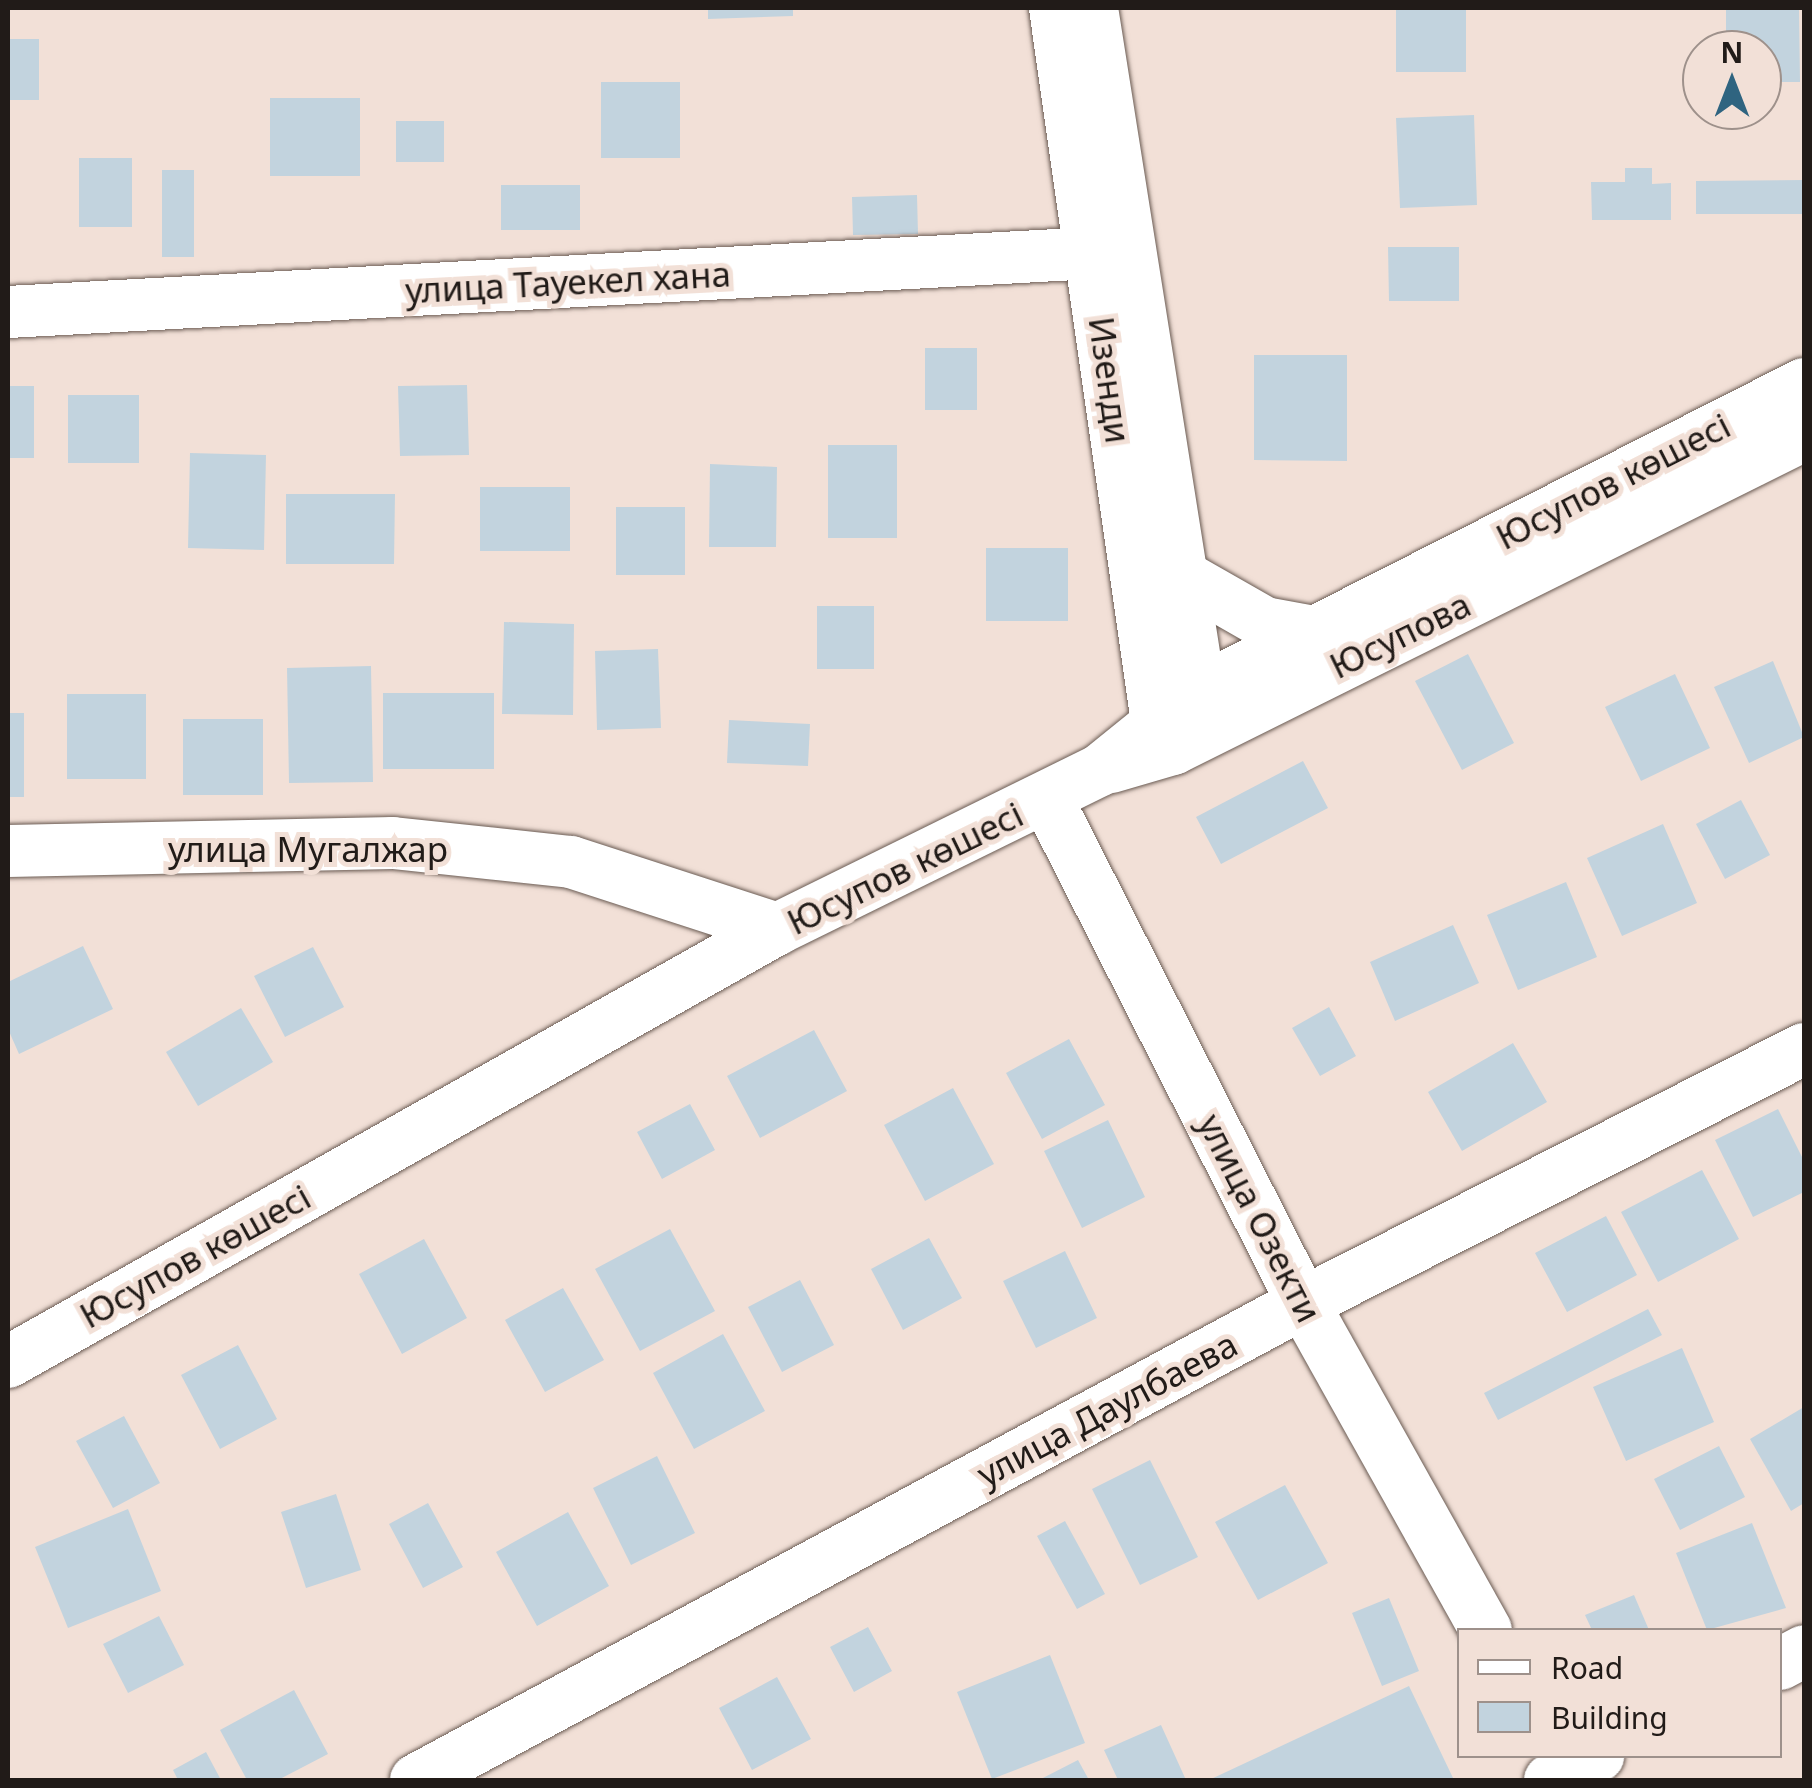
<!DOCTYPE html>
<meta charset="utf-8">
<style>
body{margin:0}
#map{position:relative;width:1812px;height:1788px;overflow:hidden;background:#f2e0d7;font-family:"Noto Sans",sans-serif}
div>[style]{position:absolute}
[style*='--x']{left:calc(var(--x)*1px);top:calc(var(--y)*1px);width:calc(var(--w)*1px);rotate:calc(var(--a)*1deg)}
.building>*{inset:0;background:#c2d3de}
.roads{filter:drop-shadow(0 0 2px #6a5b53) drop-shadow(0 0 2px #6a5b53)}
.minor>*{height:52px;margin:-26px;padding:0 26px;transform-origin:26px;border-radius:26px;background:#fff}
span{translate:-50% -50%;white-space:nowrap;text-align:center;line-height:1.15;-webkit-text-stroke:10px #f2e0d7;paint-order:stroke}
.street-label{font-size:35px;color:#211b18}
.frame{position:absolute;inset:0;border:10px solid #211b18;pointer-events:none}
.legend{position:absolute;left:1457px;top:1628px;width:325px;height:130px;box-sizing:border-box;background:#f2e0d7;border:2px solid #9e918b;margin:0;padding:12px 18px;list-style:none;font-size:30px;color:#211b18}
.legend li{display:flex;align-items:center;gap:20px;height:50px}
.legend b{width:50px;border:2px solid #9e918b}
.north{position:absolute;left:1682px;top:30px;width:100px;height:100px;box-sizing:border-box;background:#f2e0d7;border:2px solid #9e918b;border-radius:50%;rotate:0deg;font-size:28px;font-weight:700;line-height:40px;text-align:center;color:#211b18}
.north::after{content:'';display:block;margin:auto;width:35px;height:45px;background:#2f6480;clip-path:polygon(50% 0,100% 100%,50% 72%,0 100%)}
</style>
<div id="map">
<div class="building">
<div style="clip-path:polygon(708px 8px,793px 8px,793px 16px,708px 19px)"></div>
<div style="clip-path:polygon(1396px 8px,1466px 8px,1466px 72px,1396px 72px)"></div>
<div style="clip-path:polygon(1726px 8px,1799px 8px,1800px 82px,1762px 82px,1762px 50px,1726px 50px)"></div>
<div style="clip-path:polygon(8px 39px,39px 39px,39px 100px,8px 100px)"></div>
<div style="clip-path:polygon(601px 82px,680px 82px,680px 158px,601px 158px)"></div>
<div style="clip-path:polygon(270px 98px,360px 98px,360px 176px,270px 176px)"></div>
<div style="clip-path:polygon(1474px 115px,1477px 205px,1400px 208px,1396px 118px)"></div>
<div style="clip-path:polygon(396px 121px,444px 121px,444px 162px,396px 162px)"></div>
<div style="clip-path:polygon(79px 158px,132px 158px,132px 227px,79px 227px)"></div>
<div style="clip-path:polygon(1625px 168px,1652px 168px,1652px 184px,1671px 183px,1671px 220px,1592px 220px,1591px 182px,1625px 182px)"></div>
<div style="clip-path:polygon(162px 170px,194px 170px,194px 257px,162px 257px)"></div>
<div style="clip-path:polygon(1804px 180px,1804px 214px,1696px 214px,1696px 181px)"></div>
<div style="clip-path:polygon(501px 185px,580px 185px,580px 230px,501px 230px)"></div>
<div style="clip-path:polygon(917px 195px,918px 234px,853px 235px,852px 197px)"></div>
<div style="clip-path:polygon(1388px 247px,1459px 247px,1459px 301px,1389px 301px)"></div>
<div style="clip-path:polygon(925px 348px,977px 348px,977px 410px,925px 410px)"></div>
<div style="clip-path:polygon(1254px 355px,1347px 355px,1347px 461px,1254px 460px)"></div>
<div style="clip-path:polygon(467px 385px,469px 455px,400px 456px,398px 386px)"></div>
<div style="clip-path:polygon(8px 386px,34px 386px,34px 458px,8px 458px)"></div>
<div style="clip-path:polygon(68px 395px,139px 395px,139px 463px,68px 463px)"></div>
<div style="clip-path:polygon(828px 445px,897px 445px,897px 538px,828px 538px)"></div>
<div style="clip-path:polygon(190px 453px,266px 455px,264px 550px,188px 548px)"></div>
<div style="clip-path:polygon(710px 464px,777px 467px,776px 547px,709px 547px)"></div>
<div style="clip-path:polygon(480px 487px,570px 487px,570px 551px,480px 551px)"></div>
<div style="clip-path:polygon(286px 494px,395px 494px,394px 564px,286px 564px)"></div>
<div style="clip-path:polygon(616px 507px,685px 507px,685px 575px,616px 575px)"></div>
<div style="clip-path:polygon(986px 548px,1068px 548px,1068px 621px,986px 621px)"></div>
<div style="clip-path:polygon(817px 606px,874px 606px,874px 669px,817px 669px)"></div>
<div style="clip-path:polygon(504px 622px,574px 624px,573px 715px,502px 714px)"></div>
<div style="clip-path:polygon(658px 649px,661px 728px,597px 730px,595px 651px)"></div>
<div style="clip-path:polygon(1468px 654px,1514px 743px,1462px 770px,1415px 681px)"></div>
<div style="clip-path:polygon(1773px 661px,1804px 737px,1749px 763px,1714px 687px)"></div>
<div style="clip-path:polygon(371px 666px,373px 782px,289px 783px,287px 668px)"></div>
<div style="clip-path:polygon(1675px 674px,1710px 748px,1641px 781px,1605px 707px)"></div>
<div style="clip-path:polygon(383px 693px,494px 693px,494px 769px,383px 769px)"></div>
<div style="clip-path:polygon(67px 694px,146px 694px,146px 779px,67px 779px)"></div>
<div style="clip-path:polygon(8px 713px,24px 713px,24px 797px,8px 797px)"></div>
<div style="clip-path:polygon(183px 719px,263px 719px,263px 795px,183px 795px)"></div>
<div style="clip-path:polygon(729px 720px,810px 724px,808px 766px,727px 763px)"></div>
<div style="clip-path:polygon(1303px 761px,1328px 808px,1221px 864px,1196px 817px)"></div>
<div style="clip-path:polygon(1741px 800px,1770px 855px,1725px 879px,1696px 824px)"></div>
<div style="clip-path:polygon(1663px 824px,1697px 903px,1622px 936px,1587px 858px)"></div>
<div style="clip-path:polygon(1566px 882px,1597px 957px,1518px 990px,1487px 915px)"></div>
<div style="clip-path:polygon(1453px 925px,1479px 983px,1395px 1021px,1370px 962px)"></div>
<div style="clip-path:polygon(83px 946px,113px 1009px,19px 1054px,8px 1029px,8px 982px)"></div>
<div style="clip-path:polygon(313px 947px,344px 1007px,285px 1037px,254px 976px)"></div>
<div style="clip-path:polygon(1329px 1007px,1356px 1056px,1320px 1076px,1292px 1028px)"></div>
<div style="clip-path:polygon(241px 1008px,273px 1062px,198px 1106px,166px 1052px)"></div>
<div style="clip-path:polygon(814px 1030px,847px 1091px,760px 1138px,727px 1076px)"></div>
<div style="clip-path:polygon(1069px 1039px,1105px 1105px,1042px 1139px,1006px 1073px)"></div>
<div style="clip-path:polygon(1513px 1043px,1547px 1102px,1462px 1151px,1428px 1092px)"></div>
<div style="clip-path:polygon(953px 1088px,994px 1164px,925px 1201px,884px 1125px)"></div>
<div style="clip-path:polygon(690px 1104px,715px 1150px,662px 1179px,637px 1132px)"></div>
<div style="clip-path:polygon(1778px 1109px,1804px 1161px,1804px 1192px,1753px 1217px,1715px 1140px)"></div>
<div style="clip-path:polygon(1108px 1120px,1145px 1197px,1082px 1228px,1044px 1151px)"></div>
<div style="clip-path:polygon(1702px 1170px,1739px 1239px,1658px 1282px,1621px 1212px)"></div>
<div style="clip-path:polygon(1606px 1216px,1637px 1275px,1567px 1312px,1535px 1253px)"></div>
<div style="clip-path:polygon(670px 1229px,715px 1311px,640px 1351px,595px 1269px)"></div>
<div style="clip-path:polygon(929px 1238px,962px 1298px,903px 1330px,871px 1269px)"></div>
<div style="clip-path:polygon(424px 1239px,467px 1318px,402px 1354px,359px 1274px)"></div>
<div style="clip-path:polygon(1065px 1251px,1097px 1318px,1036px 1348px,1003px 1281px)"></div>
<div style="clip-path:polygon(800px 1280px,834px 1345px,782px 1372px,748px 1307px)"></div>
<div style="clip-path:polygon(563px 1288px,604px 1360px,545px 1392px,505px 1320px)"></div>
<div style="clip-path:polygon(1648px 1309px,1662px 1335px,1498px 1420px,1484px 1393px)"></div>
<div style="clip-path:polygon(723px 1334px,765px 1411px,694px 1449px,653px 1373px)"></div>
<div style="clip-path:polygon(238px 1345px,277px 1419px,220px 1449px,181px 1375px)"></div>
<div style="clip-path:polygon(1682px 1348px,1714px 1422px,1626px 1461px,1593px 1387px)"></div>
<div style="clip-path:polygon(1804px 1407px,1804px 1503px,1791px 1511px,1750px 1439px)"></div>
<div style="clip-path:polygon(124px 1416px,160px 1483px,113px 1508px,76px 1441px)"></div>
<div style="clip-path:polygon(1719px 1446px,1745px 1497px,1680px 1530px,1654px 1479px)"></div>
<div style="clip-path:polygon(657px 1456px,695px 1533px,631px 1565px,593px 1488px)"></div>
<div style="clip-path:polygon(1150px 1460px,1198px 1557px,1140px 1585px,1092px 1489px)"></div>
<div style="clip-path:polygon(1285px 1485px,1328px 1563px,1258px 1600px,1215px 1522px)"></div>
<div style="clip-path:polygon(336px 1494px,361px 1570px,306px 1588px,281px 1512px)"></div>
<div style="clip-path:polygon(428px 1503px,463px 1567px,423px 1588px,389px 1524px)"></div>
<div style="clip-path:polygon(128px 1509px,161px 1591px,68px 1628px,35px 1547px)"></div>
<div style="clip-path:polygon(568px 1512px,609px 1586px,537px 1626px,496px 1552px)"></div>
<div style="clip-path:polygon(1065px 1521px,1105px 1594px,1077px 1609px,1037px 1536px)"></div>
<div style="clip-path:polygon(1752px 1523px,1786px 1608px,1707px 1630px,1676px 1553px)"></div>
<div style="clip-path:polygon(1634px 1595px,1649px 1630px,1592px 1630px,1585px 1615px)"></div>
<div style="clip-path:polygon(1389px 1598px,1419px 1671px,1382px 1686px,1352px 1613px)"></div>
<div style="clip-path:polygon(159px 1616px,184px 1665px,128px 1693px,103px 1644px)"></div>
<div style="clip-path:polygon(868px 1627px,892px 1671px,854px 1692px,830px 1647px)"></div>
<div style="clip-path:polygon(1050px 1655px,1085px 1743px,992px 1779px,957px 1692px)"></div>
<div style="clip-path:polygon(777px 1677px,811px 1739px,752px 1770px,719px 1708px)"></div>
<div style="clip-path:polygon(1409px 1686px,1454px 1780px,1209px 1780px)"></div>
<div style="clip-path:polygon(294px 1690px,328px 1754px,278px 1780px,247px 1780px,220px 1730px)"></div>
<div style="clip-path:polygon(1161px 1725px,1186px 1780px,1118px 1780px,1104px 1750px)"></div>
<div style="clip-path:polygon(206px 1752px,221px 1780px,178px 1780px,173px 1770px)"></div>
<div style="clip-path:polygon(1078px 1760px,1089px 1780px,1039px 1780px)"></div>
</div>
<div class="roads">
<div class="minor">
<div style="--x:1055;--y:8;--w:715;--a:81.88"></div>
<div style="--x:1156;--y:716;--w:33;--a:63"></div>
<div style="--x:1092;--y:8;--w:724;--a:81.02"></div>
<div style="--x:8;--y:312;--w:1123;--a:-3.11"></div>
<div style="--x:1179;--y:574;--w:99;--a:29.7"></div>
<div style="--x:1265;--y:623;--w:50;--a:10.4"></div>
<div style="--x:1111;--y:767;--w:65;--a:-16.2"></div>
<div style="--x:1173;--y:749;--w:705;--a:-26.46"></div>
<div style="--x:1047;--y:799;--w:565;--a:63.07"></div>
<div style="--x:1303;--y:1303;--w:375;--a:60.8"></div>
<div style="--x:8;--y:851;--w:385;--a:-1.2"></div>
<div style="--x:393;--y:843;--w:179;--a:6.1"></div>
<div style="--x:571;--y:862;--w:217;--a:18"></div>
<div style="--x:8;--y:1362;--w:883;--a:-29.38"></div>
<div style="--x:777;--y:929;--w:360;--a:-26.2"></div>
<div style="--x:1100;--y:770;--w:122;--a:-39"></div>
<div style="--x:1195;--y:693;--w:683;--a:-26.9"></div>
<div style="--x:1780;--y:1664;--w:27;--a:-28"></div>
<div style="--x:416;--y:1780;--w:1007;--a:-28.27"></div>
<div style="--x:1303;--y:1303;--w:562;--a:-26.88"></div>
<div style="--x:1550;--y:1780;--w:54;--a:-26.6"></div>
</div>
</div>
<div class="street-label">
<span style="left:568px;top:282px;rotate:-3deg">улица Тауекел хана</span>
<span style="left:1110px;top:380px;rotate:82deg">Изенди</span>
<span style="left:1613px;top:481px;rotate:-27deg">Юсупов көшесі</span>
<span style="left:1400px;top:635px;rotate:-26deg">Юсупова</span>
<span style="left:308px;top:849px">улица Мугалжар</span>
<span style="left:905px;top:868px;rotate:-26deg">Юсупов көшесі</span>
<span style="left:1260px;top:1218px;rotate:63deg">улица Озекти</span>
<span style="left:195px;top:1256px;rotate:-29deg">Юсупов көшесі</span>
<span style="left:1107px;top:1409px;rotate:-28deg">улица Даулбаева</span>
</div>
<div class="frame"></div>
<ul class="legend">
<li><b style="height:12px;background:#fff"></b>Road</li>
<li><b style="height:28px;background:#c2d3de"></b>Building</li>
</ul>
<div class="north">N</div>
</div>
